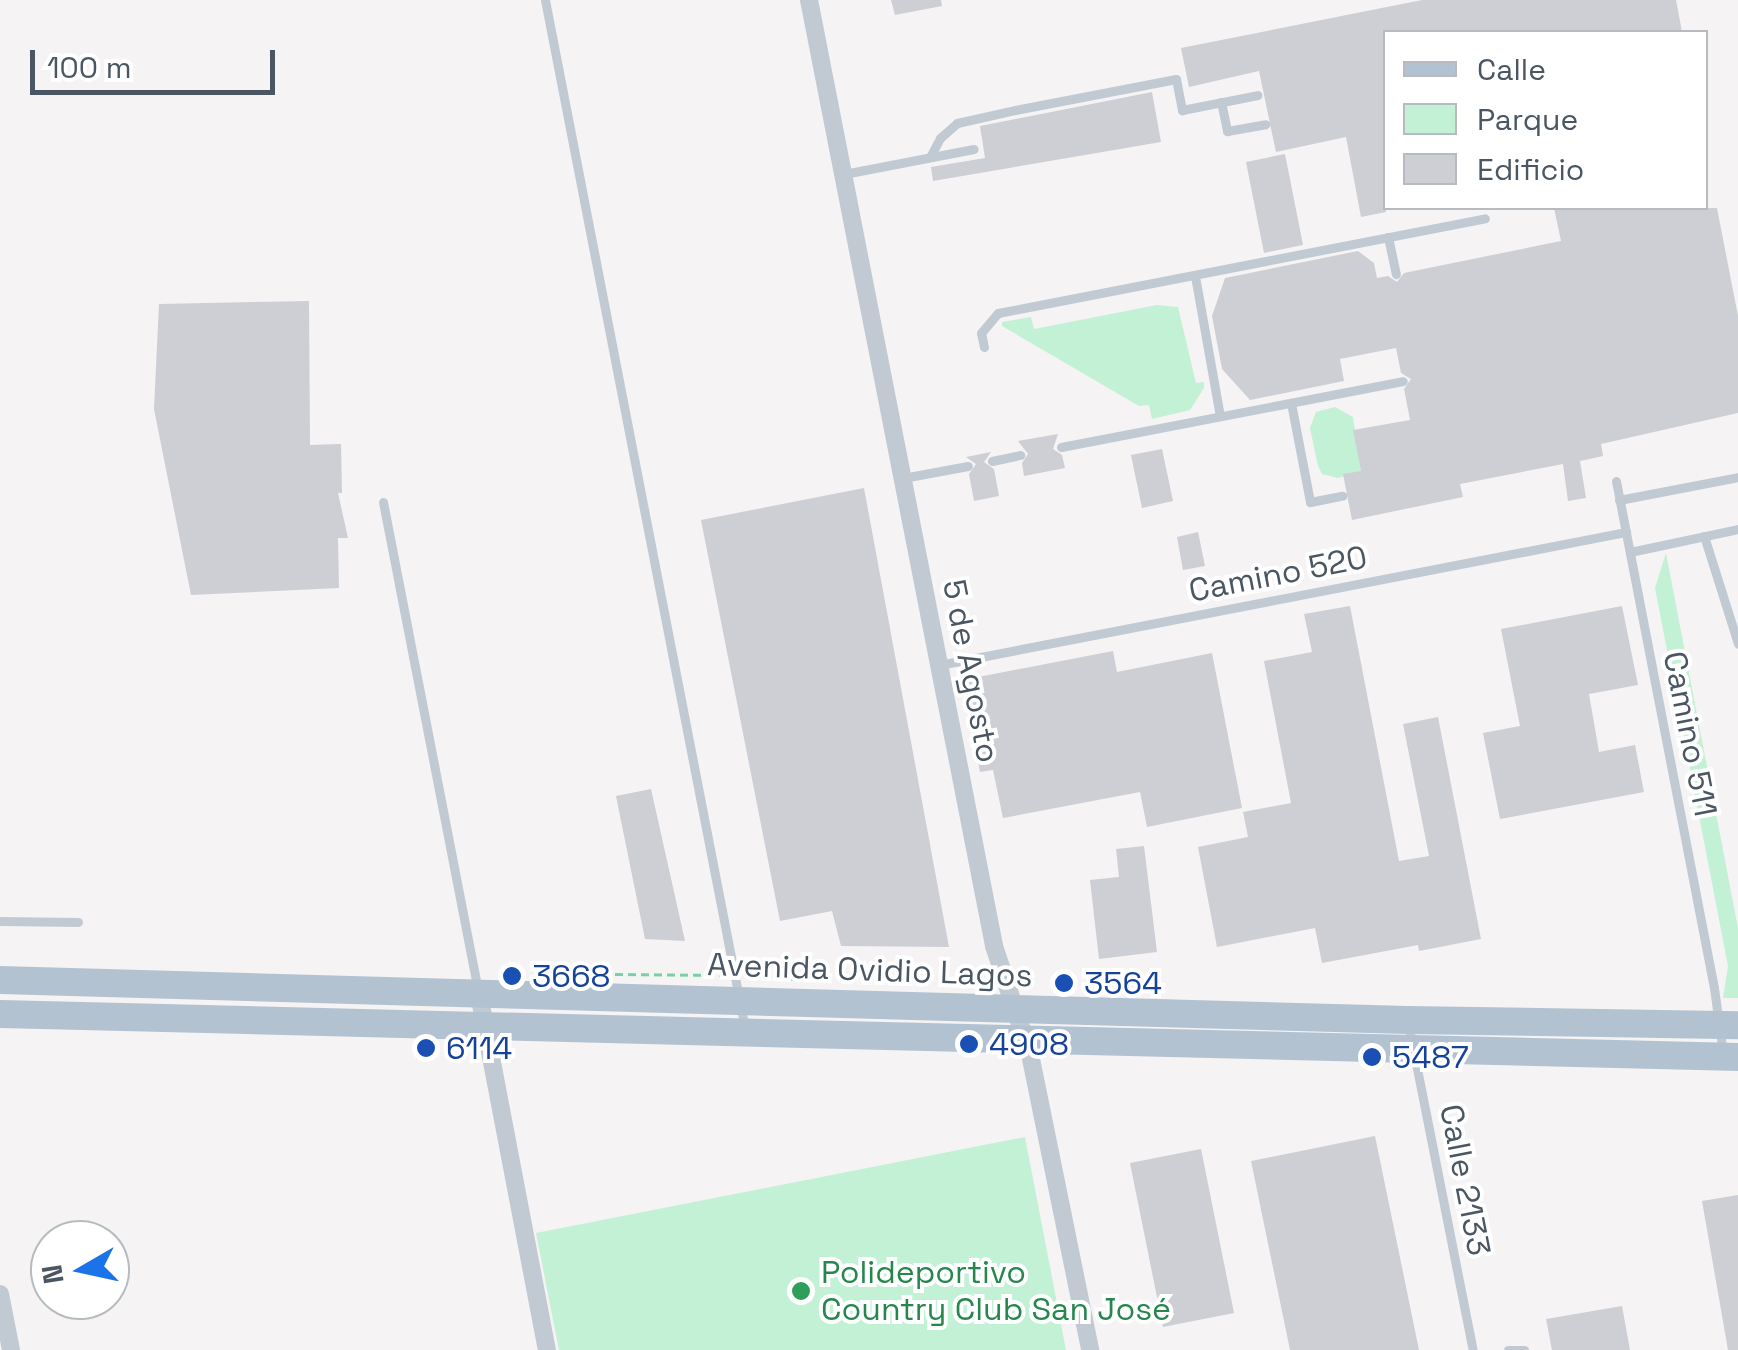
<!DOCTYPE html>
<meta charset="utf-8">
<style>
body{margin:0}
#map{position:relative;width:1738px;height:1350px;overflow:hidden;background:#f5f3f3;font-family:"Space Grotesk",sans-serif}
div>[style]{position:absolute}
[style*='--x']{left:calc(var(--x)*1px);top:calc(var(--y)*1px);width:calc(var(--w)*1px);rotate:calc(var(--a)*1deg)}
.green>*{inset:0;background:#c3f1d5}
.building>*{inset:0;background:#cdcfd5}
.path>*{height:2.5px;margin-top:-1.25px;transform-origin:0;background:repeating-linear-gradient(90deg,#7ad0a6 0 8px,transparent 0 13px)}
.lane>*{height:9px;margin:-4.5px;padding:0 4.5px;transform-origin:4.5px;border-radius:4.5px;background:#c1cad2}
.street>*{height:18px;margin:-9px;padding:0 9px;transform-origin:9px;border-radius:9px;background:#c1cad2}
.primary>*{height:28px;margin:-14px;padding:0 14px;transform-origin:14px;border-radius:14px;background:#b3c2d1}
.dots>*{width:28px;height:28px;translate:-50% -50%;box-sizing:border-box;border:5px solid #fff;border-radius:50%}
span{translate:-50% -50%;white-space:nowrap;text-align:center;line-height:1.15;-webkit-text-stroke:8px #fff;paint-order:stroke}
.street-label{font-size:32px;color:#4a5661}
.transit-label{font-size:32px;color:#164399}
.left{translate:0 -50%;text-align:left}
.leisure-label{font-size:32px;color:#27864d}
.legend{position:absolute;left:1383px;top:30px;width:325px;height:180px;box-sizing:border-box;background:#fff;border:2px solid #b7bbc0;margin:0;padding:12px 18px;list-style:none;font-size:30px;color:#4a5661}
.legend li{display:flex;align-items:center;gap:20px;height:50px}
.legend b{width:50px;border:2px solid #b7bbc0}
.north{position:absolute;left:30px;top:1220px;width:100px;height:100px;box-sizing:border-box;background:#fff;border:2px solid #b7bbc0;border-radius:50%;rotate:261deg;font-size:28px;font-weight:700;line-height:40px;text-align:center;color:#4a5661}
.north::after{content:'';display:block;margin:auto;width:35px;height:45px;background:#1a73e8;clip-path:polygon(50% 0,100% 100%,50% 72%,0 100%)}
.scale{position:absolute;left:30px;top:50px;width:245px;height:45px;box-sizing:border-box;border:5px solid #4a5661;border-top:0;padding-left:12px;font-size:30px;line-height:35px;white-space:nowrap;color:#4a5661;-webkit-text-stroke:8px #fff;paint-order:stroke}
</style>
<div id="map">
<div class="green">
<div style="clip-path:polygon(1157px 305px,1178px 307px,1196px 383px,1204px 382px,1204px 388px,1190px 410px,1152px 419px,1149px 405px,1139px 406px,1002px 326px,1002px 322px,1031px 317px,1034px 329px)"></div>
<div style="clip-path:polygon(1335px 407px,1353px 417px,1361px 471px,1338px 478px,1322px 474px,1318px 466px,1310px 428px,1316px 412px)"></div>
<div style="clip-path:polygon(1666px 553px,1738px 928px,1738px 998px,1723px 998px,1728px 966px,1655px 588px)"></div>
<div style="clip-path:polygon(1025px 1137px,1066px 1350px,559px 1350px,536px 1233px)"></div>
</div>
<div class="building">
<div style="clip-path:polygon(891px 0,941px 0,942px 6px,895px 15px)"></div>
<div style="clip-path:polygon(1422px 0,1676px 0,1682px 32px,1386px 32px,1386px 212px,1361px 217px,1346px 137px,1276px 152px,1259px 71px,1189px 87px,1181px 48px)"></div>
<div style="clip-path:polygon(1152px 92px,1161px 142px,933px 181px,931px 167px,985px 158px,980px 126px)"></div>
<div style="clip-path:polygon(1285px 154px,1303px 245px,1264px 253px,1246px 162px)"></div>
<div style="clip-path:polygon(1554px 208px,1717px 208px,1738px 316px,1738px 413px,1601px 444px,1603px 456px,1580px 461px,1586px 498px,1568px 501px,1563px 464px,1460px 484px,1463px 497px,1352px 520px,1343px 474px,1361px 471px,1353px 430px,1410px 420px,1404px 389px,1411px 379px,1401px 373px,1396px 348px,1340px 359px,1344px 381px,1250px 400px,1222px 369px,1212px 316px,1225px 278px,1358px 251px,1374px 263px,1377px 278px,1388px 276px,1397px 282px,1404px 273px,1561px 241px)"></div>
<div style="clip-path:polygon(309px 301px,310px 445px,341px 444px,342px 493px,338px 493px,348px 538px,338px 538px,339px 588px,191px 595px,154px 409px,159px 304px)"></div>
<div style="clip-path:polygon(1058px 434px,1053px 449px,1062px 455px,1065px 468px,1024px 476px,1022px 463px,1028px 454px,1018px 441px)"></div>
<div style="clip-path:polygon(1162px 449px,1173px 501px,1142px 508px,1131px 455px)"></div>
<div style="clip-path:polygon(991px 452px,984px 462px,994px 469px,999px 496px,974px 501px,969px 474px,976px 464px,966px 457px)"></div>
<div style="clip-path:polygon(864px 488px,949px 947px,841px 946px,832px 911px,780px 921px,701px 520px)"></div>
<div style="clip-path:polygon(1198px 532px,1205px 566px,1183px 570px,1177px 537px)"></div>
<div style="clip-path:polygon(1350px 606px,1399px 861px,1429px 856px,1403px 724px,1438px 717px,1481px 939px,1419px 951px,1418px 945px,1322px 963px,1315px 928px,1217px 947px,1198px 847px,1248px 837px,1243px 812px,1291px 803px,1264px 661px,1312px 652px,1304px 614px)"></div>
<div style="clip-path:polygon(1622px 606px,1638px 685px,1589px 694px,1599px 752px,1635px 745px,1644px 792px,1500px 819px,1483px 733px,1520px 726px,1501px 629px)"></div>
<div style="clip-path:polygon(1113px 651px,1117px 672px,1212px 653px,1242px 808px,1147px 827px,1140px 792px,1003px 818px,993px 770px,980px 772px,963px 680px)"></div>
<div style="clip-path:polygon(651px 789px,685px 941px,645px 939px,616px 796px)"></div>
<div style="clip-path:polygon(1144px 846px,1157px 952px,1099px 959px,1090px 880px,1119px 877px,1116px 849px)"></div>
<div style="clip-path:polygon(1375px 1136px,1419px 1350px,1290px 1350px,1251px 1161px)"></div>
<div style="clip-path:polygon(1201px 1149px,1234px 1313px,1163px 1327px,1130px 1163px)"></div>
<div style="clip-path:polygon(1738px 1195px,1738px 1350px,1728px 1350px,1702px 1201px)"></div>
<div style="clip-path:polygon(1622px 1306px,1630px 1350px,1552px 1350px,1546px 1319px)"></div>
</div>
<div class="path">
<div style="--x:615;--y:974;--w:107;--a:0.5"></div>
<div style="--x:750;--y:976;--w:47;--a:3.7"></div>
</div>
<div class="lane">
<div style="--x:545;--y:0;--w:1048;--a:79"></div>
<div style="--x:1221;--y:102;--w:30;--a:78"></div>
<div style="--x:1227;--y:131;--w:39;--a:-10"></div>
<div style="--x:930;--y:157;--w:21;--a:-62"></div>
<div style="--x:940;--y:138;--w:23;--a:-41"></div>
<div style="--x:957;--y:123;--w:59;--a:-12.6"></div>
<div style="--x:1015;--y:110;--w:164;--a:-10.9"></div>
<div style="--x:1176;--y:79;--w:32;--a:79"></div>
<div style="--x:1182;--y:110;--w:77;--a:-11.2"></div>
<div style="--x:844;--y:174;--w:132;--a:-10.9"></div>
<div style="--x:1388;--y:237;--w:38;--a:78"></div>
<div style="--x:1195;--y:276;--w:142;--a:79.9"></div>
<div style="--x:984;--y:347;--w:14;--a:-102"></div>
<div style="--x:981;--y:333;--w:26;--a:-50"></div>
<div style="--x:998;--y:313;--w:496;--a:-11"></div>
<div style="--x:1291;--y:403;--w:101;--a:79.1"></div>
<div style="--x:1310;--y:502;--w:33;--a:-11"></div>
<div style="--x:1061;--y:447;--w:348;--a:-10.9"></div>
<div style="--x:992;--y:461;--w:29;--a:-12"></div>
<div style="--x:903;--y:478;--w:66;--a:-10.5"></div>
<div style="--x:1616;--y:481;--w:516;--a:79.06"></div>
<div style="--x:1714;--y:988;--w:67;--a:82.2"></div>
<div style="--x:1619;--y:500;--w:121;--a:-10.9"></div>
<div style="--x:383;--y:502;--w:498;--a:79"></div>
<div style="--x:1704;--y:536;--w:113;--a:72.5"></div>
<div style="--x:1630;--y:552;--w:110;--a:-12"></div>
<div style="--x:939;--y:665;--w:700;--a:-10.96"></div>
<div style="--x:0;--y:921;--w:78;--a:0.7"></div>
<div style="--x:1408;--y:1023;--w:333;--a:78.8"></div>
<div style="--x:1508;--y:1350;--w:16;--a:0"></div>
</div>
<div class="street">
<div style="--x:809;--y:0;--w:964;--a:78.93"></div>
<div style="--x:994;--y:946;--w:114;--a:71.6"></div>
<div style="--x:1030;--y:1054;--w:302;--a:78.5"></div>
<div style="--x:479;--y:994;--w:362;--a:79.2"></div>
<div style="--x:0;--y:1294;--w:57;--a:78.9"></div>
</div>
<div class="primary">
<div style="--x:0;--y:980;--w:1408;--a:1.63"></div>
<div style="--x:1407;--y:1020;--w:331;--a:0.9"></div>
<div style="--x:0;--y:1014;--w:1739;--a:1.42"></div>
</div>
<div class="dots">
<div style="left:512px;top:976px;background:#1a4fb4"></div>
<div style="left:1064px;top:983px;background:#1a4fb4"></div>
<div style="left:969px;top:1044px;background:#1a4fb4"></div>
<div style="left:426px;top:1048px;background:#1a4fb4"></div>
<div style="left:1372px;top:1057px;background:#1a4fb4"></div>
<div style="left:801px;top:1291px;background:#2e9e5b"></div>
</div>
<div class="street-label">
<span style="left:1278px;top:574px;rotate:-11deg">Camino 520</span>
<span style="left:971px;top:671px;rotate:79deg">5 de Agosto</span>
<span style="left:1690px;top:734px;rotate:79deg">Camino 511</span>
<span style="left:870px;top:970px;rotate:2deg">Avenida Ovidio Lagos</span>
<span style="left:1465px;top:1180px;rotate:79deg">Calle 2133</span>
</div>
<div class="transit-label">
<span class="left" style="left:532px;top:976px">3668</span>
<span class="left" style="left:1084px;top:983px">3564</span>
<span class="left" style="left:989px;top:1044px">4908</span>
<span class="left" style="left:446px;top:1048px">6114</span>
<span class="left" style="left:1392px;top:1057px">5487</span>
</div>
<div class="leisure-label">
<span class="left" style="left:821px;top:1291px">Polideportivo<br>Country Club San José</span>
</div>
<ul class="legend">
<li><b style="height:12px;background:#b3c2d1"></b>Calle</li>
<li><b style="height:28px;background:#c3f1d5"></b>Parque</li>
<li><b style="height:28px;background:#cdcfd5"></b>Edificio</li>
</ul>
<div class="north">N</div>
<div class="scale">100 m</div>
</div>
